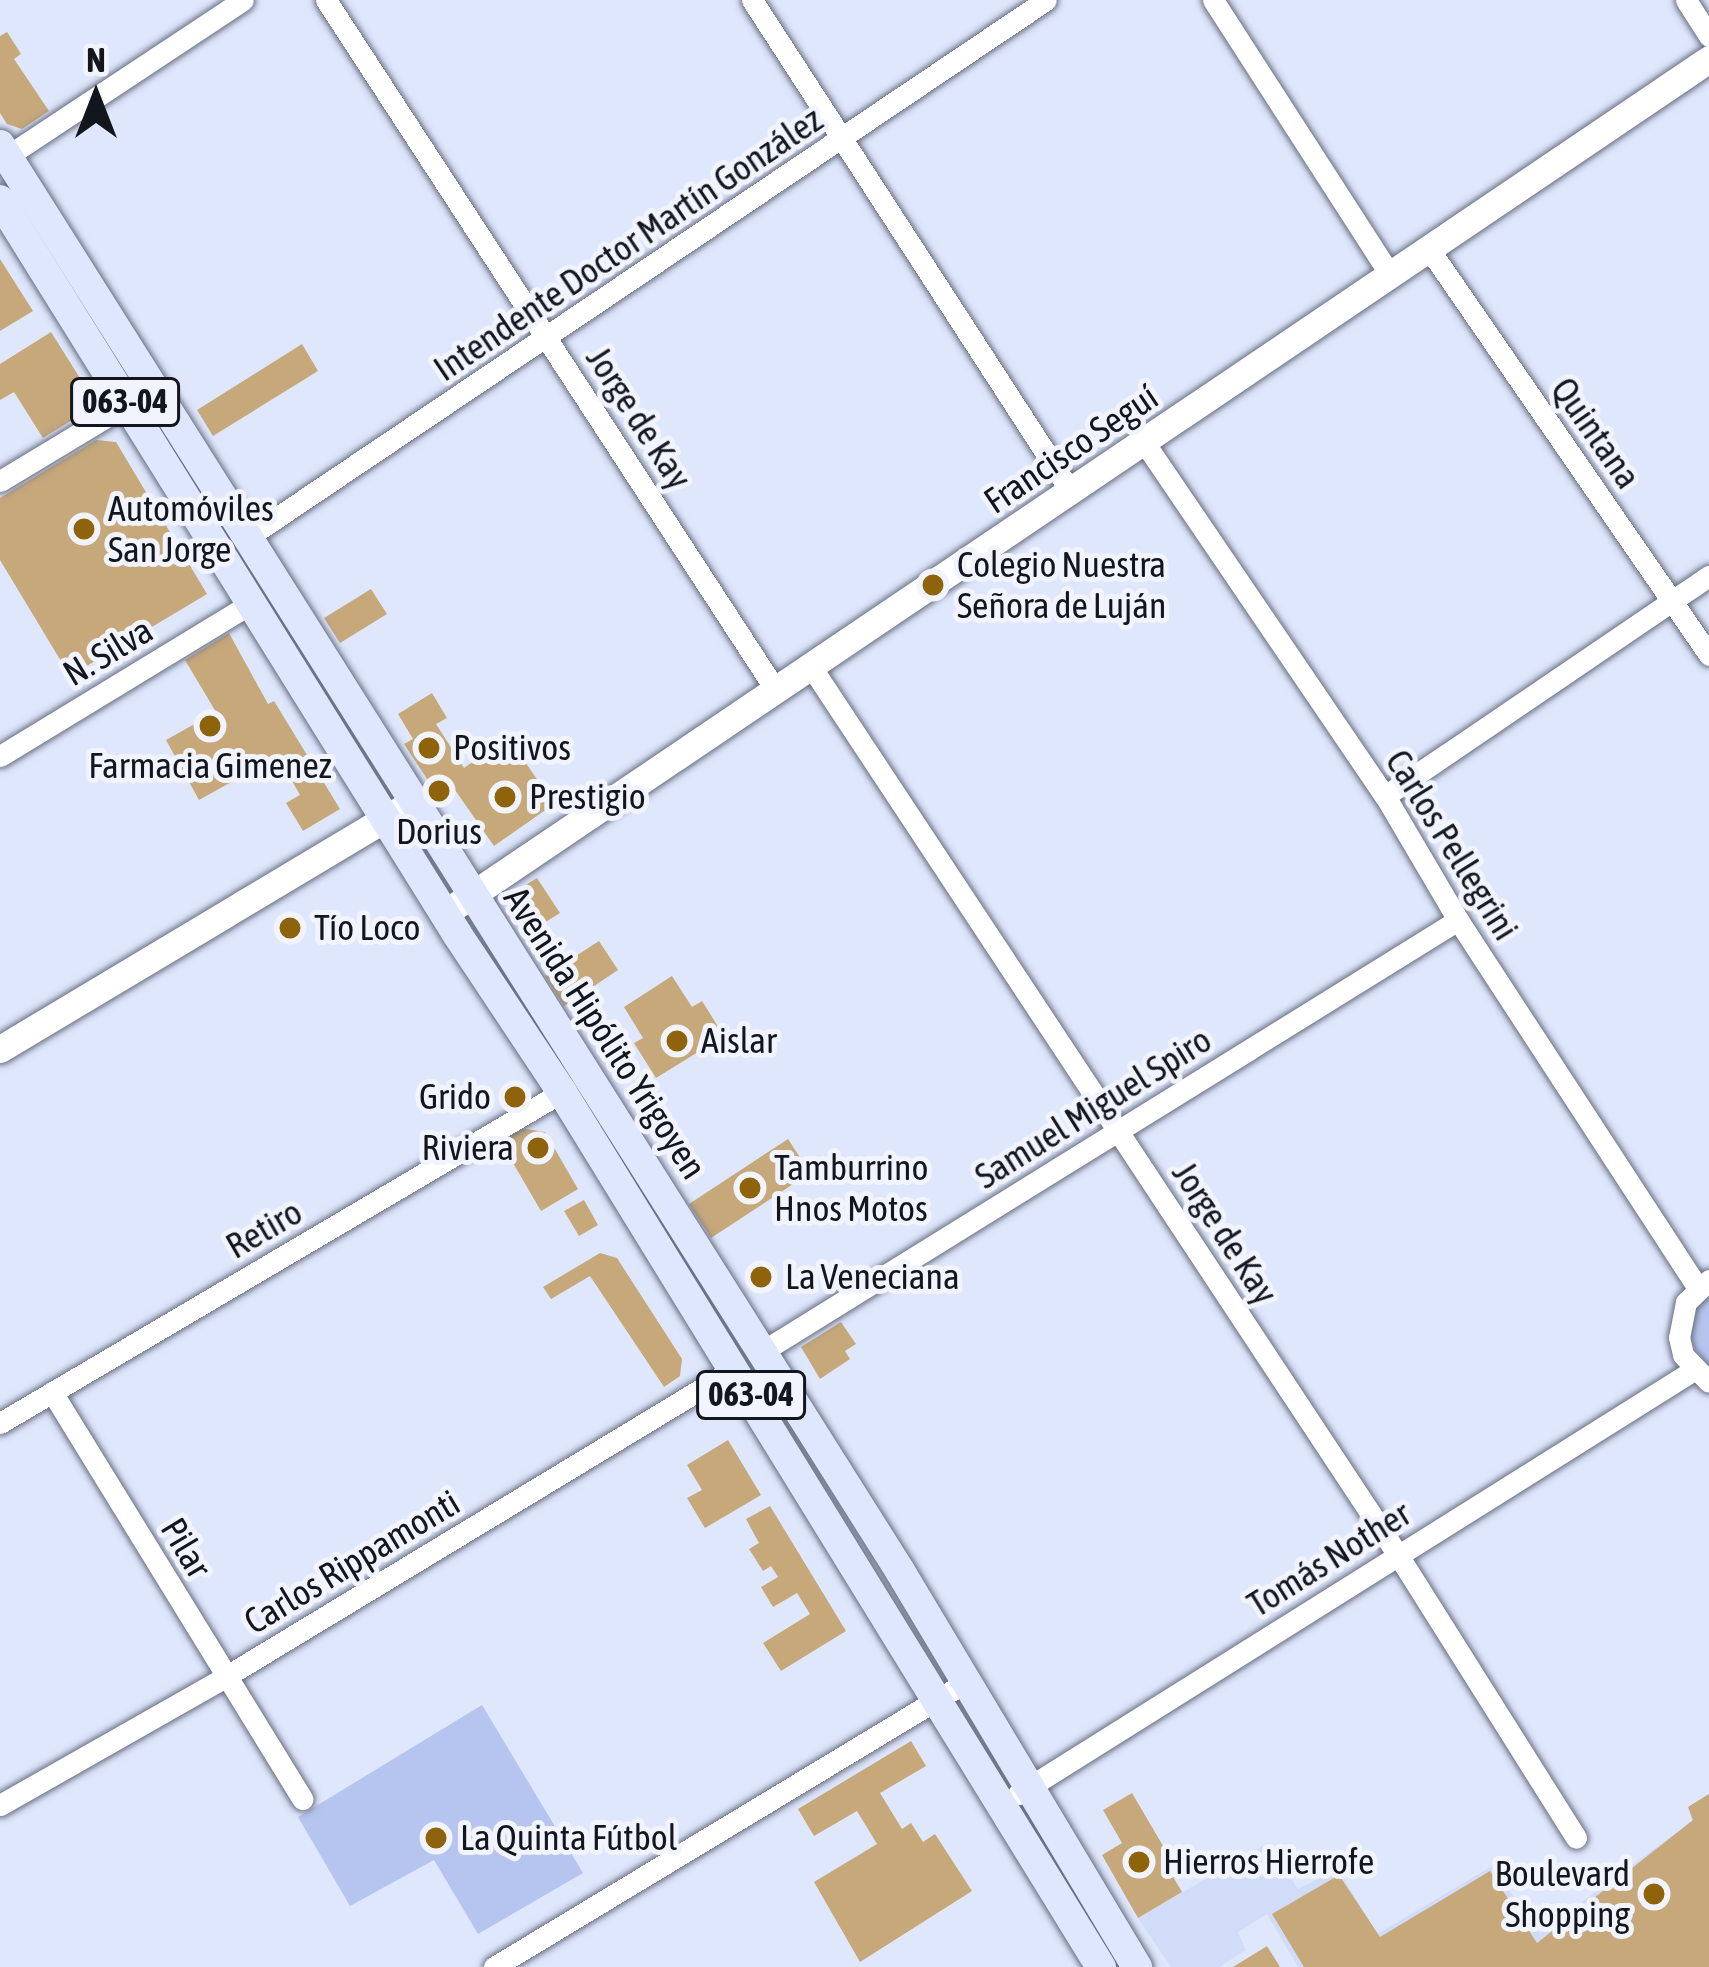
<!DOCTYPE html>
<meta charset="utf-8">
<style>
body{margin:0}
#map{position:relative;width:1709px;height:1967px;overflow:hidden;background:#dfe7fc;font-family:"Asap Condensed",sans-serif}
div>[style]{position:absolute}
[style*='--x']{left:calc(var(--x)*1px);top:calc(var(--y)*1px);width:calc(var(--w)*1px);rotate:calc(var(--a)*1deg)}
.built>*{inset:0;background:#d1dcf8}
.green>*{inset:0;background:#b6c5ef}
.building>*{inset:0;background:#c6a87b}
.roads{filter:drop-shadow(0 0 3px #676e80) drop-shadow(0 0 3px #676e80)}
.street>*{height:21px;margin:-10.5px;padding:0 10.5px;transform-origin:10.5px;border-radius:10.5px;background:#fff}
.secondary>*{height:27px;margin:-13.5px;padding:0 13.5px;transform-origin:13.5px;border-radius:13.5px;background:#fff}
.primary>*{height:30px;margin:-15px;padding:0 15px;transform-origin:15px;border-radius:15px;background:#dee7fe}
.dots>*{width:33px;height:33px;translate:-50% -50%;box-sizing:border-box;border:6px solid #f1f4fd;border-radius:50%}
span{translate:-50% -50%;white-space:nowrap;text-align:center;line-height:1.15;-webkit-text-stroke:10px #f1f4fd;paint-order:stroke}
.shield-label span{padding:3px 9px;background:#f1f4fd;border:3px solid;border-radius:9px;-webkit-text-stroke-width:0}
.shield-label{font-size:33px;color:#13161d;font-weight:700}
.street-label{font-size:36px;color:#13161d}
.poi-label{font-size:36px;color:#13161d}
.left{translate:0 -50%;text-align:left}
.right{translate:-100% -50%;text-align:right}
.north{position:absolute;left:36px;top:36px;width:120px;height:120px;-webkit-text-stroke:9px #f1f4fd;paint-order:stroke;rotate:0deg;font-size:33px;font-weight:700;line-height:48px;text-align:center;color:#13161d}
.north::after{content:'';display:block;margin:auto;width:42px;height:54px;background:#13161d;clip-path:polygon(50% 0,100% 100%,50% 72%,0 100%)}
</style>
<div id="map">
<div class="built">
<div style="clip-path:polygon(1709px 1794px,1709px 1967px,1298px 1967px,1267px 1914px,1238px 1932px,1246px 1950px,1219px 1967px,1171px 1967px,1138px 1918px,1268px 1843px,1298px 1889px,1338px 1869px,1377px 1934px,1492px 1866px,1540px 1933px,1692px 1821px,1688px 1807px)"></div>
</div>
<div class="green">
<div style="clip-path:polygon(1709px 1290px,1709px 1366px,1694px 1348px,1690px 1333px,1697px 1302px)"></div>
<div style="clip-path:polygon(482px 1705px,583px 1873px,478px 1934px,434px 1860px,350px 1906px,298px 1817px)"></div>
</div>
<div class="building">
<div style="clip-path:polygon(7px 32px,21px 54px,14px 59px,49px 111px,22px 129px,7px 124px,0 113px,0 36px)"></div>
<div style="clip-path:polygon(0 259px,33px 311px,0 331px)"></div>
<div style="clip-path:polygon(51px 332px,90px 394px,85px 412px,43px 438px,14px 392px,0 400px,0 364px)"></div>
<div style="clip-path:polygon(302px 344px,318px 371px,213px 436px,197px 410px)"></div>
<div style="clip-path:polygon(96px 440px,116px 442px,207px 594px,70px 676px,0 560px,0 498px)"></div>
<div style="clip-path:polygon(371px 589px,387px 614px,340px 643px,324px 618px)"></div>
<div style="clip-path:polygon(229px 633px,268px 704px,274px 701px,340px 809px,303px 831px,286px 803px,300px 795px,278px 756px,199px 800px,166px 740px,216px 712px,185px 660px)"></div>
<div style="clip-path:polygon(432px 693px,447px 718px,436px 724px,464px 768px,508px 737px,554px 804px,494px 846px,455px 790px,441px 800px,404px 744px,413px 739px,398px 714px)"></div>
<div style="clip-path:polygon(537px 878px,560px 913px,528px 933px,506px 897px)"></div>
<div style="clip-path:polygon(599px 941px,618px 970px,564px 1006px,545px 976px)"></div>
<div style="clip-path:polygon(672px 976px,692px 1007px,702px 1001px,724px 1036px,656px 1078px,634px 1043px,643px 1038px,624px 1007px)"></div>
<div style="clip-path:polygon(519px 1128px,545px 1132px,578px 1189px,541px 1211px,499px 1139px)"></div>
<div style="clip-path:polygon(788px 1139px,810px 1173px,711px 1238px,689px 1204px)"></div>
<div style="clip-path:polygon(584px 1200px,598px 1225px,579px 1236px,564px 1211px)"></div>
<div style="clip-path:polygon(600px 1253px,617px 1258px,682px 1359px,680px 1376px,664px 1387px,590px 1276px,551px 1299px,543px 1287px)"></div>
<div style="clip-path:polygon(841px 1322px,856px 1344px,845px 1351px,850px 1359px,820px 1379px,801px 1347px)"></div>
<div style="clip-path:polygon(728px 1440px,761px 1495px,705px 1528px,687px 1498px,702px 1490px,687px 1465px)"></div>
<div style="clip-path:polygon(770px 1506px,846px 1631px,781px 1671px,763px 1643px,810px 1614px,797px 1593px,773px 1607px,761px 1587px,778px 1577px,771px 1566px,763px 1571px,749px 1549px,759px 1543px,746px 1519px)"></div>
<div style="clip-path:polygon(911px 1741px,926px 1766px,880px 1793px,902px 1829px,911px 1823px,923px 1842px,935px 1834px,972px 1891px,860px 1962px,814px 1882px,877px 1844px,857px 1811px,814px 1836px,798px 1809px)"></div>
<div style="clip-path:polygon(1132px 1793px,1176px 1868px,1172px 1875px,1182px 1892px,1138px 1918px,1102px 1855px,1122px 1843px,1103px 1810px)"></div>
<div style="clip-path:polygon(1709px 1794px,1709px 1967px,1304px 1967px,1272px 1914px,1339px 1875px,1380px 1937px,1490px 1871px,1537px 1943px,1693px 1820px,1688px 1807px)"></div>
<div style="clip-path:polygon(1267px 1946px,1280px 1967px,1233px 1967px)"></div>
</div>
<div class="roads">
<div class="street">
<div style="--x:326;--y:0;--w:826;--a:56.91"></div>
<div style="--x:752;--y:0;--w:586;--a:57.04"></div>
<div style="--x:1213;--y:0;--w:327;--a:57.2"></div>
<div style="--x:1686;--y:0;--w:43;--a:57.4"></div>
<div style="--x:0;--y:161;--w:291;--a:-33.5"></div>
<div style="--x:1429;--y:249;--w:493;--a:55.4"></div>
<div style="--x:1144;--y:442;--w:428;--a:55.8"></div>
<div style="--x:1385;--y:796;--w:144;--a:59.5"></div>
<div style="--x:1458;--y:920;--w:439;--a:56.9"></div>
<div style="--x:0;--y:481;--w:147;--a:-31.1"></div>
<div style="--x:245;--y:539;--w:965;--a:-33.94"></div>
<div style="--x:812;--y:668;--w:1063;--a:56.55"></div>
<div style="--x:1398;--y:1555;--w:334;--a:57.8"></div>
<div style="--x:0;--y:756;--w:293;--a:-31.3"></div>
<div style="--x:1385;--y:796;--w:392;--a:-34.2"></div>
<div style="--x:1709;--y:1280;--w:32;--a:136"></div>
<div style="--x:1686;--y:1302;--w:36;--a:101"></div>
<div style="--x:1679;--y:1337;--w:18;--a:77"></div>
<div style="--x:1683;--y:1355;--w:37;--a:46"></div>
<div style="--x:763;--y:1351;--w:818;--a:-31.8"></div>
<div style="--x:52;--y:1392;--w:478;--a:58.4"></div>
<div style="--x:0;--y:1423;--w:652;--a:-30.5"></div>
<div style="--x:1018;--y:1794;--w:798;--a:-32.1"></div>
<div style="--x:0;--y:1805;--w:259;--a:-29.6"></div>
<div style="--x:225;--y:1677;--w:595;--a:-31.18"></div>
<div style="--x:494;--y:1967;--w:551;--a:-31.12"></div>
</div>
<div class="secondary">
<div style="--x:445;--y:913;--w:1525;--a:-34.04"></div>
<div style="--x:0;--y:1049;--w:483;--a:-30.9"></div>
</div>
<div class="primary">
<div style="--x:0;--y:145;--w:1686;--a:57.74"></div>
<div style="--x:900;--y:1571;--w:462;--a:59.1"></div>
<div style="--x:0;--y:200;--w:865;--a:58.09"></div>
<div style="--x:457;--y:934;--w:190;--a:56.4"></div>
<div style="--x:562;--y:1092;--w:1028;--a:58.37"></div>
</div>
</div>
<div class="dots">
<div style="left:84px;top:529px;background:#8f630c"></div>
<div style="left:933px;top:585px;background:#8f630c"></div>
<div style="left:210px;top:726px;background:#8f630c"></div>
<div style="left:429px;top:748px;background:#8f630c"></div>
<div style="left:439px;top:791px;background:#8f630c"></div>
<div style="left:505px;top:797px;background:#8f630c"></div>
<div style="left:290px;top:928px;background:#8f630c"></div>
<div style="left:677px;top:1041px;background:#8f630c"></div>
<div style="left:515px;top:1097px;background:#8f630c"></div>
<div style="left:538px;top:1148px;background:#8f630c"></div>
<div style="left:750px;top:1188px;background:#8f630c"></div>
<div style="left:761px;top:1277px;background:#8f630c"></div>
<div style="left:436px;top:1838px;background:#8f630c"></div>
<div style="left:1139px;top:1862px;background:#8f630c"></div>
<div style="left:1654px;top:1894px;background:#8f630c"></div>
</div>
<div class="shield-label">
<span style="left:125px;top:402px">063-04</span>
<span style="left:751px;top:1395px">063-04</span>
</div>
<div class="street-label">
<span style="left:628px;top:244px;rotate:-34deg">Intendente Doctor Martín González</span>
<span style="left:639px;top:418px;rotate:57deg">Jorge de Kay</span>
<span style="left:1596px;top:433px;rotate:55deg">Quintana</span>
<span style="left:1071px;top:449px;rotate:-34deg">Francisco Seguí</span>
<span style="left:108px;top:652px;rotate:-31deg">N. Silva</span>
<span style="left:1452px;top:845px;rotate:58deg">Carlos Pellegrini</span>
<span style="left:605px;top:1033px;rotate:57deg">Avenida Hipólito Yrigoyen</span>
<span style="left:1093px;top:1108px;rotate:-32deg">Samuel Miguel Spiro</span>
<span style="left:264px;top:1229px;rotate:-30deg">Retiro</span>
<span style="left:1225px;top:1233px;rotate:57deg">Jorge de Kay</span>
<span style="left:186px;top:1548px;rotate:59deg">Pilar</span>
<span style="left:1329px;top:1559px;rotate:-32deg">Tomás Nother</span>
<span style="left:352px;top:1562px;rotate:-31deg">Carlos Rippamonti</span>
</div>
<div class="poi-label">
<span class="left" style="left:108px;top:529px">Automóviles<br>San Jorge</span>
<span class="left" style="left:957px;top:585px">Colegio Nuestra<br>Señora de Luján</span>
<span class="left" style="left:453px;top:748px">Positivos</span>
<span style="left:210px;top:766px">Farmacia Gimenez</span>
<span class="left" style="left:529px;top:797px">Prestigio</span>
<span style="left:439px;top:832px">Dorius</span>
<span class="left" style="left:314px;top:928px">Tío Loco</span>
<span class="left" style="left:701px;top:1041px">Aislar</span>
<span class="right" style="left:491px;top:1097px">Grido</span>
<span class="right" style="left:514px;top:1148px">Riviera</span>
<span class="left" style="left:774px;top:1188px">Tamburrino<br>Hnos Motos</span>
<span class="left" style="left:785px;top:1277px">La Veneciana</span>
<span class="left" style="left:460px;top:1838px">La Quinta Fútbol</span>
<span class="left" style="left:1163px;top:1862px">Hierros Hierrofe</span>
<span class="right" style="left:1630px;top:1894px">Boulevard<br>Shopping</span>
</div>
<div class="north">N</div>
</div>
